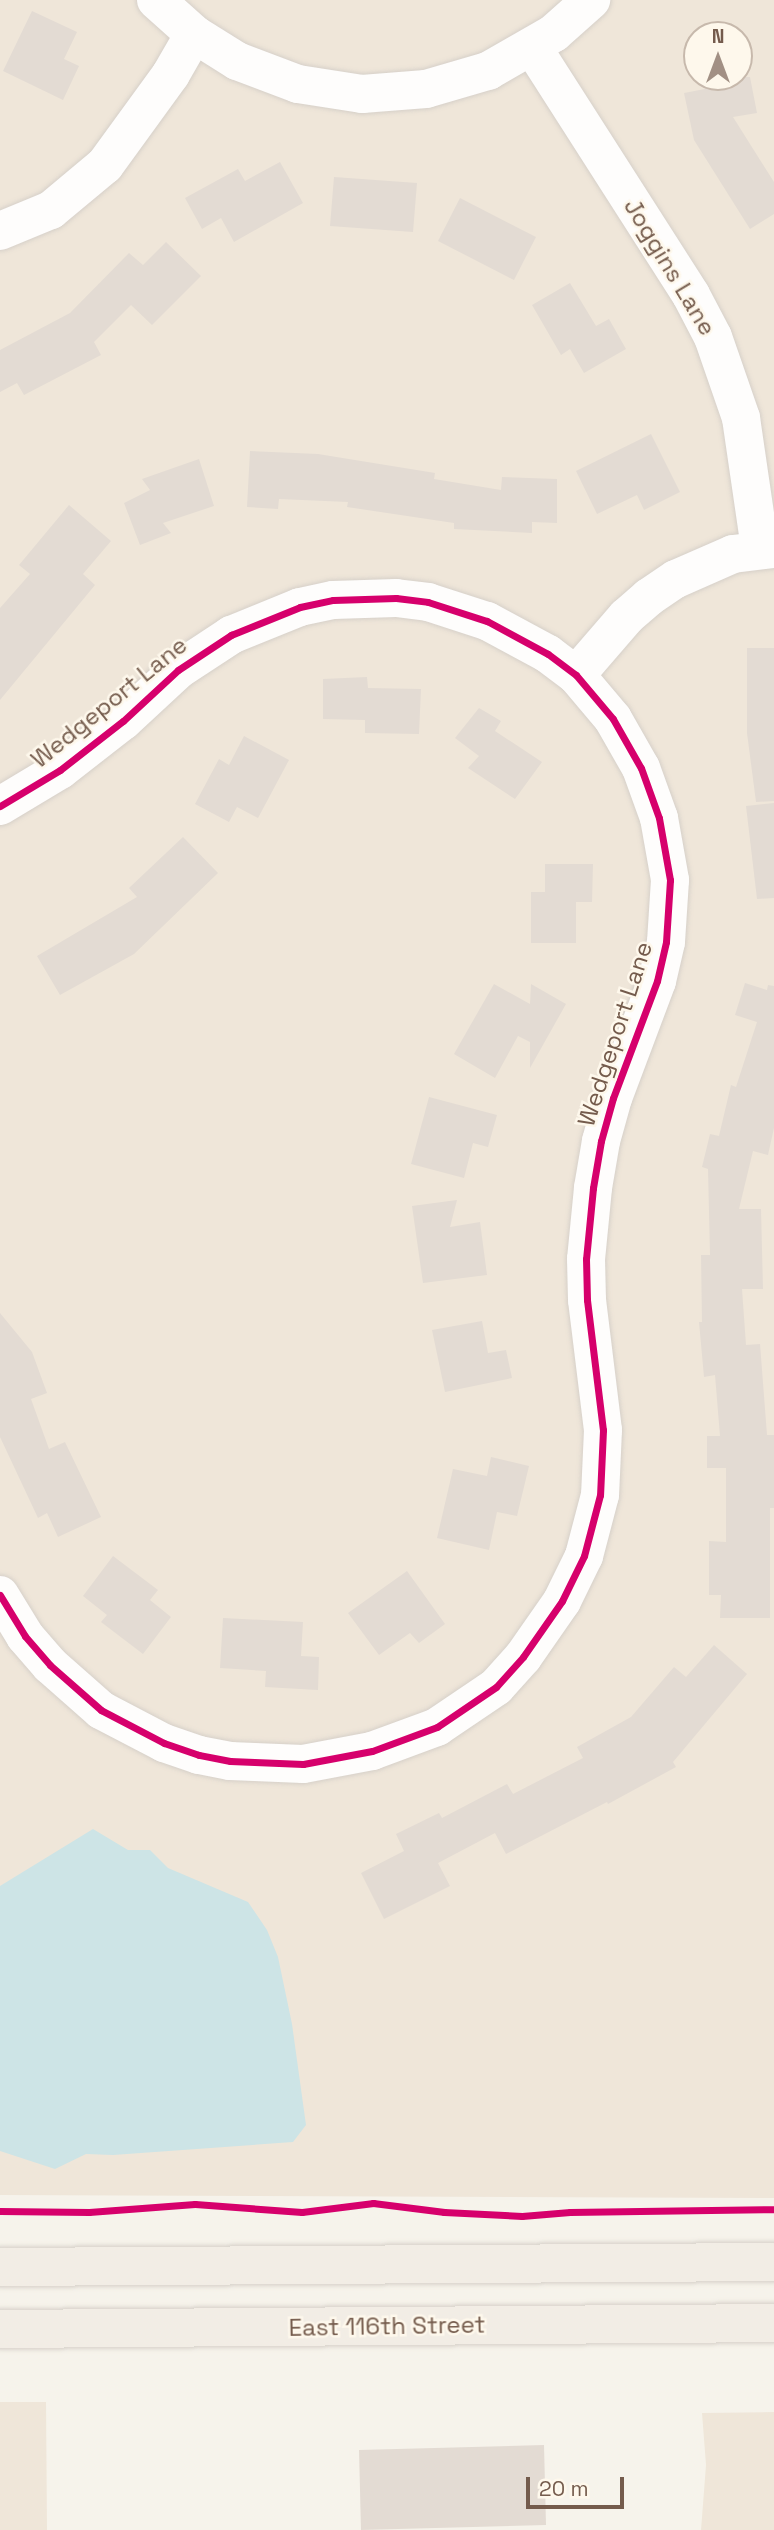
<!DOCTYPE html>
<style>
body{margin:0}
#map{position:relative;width:774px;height:2530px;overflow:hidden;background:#f6f3eb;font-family:"Space Grotesk",sans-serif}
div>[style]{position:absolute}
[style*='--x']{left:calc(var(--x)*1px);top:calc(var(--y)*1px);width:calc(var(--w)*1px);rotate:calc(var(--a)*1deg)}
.residential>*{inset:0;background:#efe6d9}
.water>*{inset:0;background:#cde4e6}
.building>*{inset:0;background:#e3dbd3}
.roads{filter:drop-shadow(0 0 2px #d6d0c9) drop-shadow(0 0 2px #d6d0c9)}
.minor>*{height:38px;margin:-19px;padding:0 19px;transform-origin:19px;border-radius:19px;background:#fefdfc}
.major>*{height:38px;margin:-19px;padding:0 19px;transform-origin:19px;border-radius:19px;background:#f2ede5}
.cycleway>*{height:7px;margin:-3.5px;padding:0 3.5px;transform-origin:3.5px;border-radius:3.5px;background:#d6006c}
span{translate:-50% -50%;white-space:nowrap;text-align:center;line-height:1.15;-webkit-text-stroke:5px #fef8ec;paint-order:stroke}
.street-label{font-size:24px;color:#745b4c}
.north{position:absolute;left:683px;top:21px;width:70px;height:70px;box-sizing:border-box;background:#fef8ec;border:2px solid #c7b9ac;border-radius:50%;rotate:0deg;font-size:19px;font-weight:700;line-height:28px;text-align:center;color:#745b4c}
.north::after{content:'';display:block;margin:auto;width:24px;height:32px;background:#a29084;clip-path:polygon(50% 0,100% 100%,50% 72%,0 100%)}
.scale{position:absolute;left:526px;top:2477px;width:98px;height:32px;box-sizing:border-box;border:4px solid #745b4c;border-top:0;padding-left:9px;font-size:21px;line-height:24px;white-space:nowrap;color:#745b4c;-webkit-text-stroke:5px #fef8ec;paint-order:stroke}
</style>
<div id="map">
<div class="residential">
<div style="clip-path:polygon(evenodd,0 0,774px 0,774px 2198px,0 2195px,0 0,697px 35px,739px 35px,739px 77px,697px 77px,697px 35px)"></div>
<div style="clip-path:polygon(0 2402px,46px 2402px,47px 2530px,0 2530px)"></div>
<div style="clip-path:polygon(774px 2412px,774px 2530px,701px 2530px,706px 2465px,702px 2413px)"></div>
</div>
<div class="water">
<div style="clip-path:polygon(93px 1829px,128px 1850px,150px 1850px,168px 1868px,248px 1902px,267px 1930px,278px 1957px,292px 2024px,306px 2125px,293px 2142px,113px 2155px,86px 2154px,55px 2169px,0 2151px,0 1886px)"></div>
</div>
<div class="building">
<div style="clip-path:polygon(32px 11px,77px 32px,64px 59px,79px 66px,63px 100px,3px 71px)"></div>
<div style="clip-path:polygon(703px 77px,750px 77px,757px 113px,733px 117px,774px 182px,774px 214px,750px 229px,694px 140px,684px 93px,705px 89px)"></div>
<div style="clip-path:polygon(280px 162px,303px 203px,234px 242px,221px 218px,202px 229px,185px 198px,238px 169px,245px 181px)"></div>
<div style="clip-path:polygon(334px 177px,417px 183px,413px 232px,330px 226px)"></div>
<div style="clip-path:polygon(460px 198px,536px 237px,514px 280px,438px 241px)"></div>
<div style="clip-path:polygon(166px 242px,201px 276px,152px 325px,131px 305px,94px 342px,101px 355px,24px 395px,17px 383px,0 392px,0 350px,70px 313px,129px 253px,143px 265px)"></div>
<div style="clip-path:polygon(570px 283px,596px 326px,609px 319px,626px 349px,584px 373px,570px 349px,561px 355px,532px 305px)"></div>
<div style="clip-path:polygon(651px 434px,680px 492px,644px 510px,637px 495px,597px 514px,576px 471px)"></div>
<div style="clip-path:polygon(250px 451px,318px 454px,435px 473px,434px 479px,501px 490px,502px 477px,557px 479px,557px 523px,532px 522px,532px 533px,454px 529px,454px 523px,347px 507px,348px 502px,279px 499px,278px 509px,247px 507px)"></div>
<div style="clip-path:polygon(199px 459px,214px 506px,163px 523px,171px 533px,140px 545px,124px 503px,150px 490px,142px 479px)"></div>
<div style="clip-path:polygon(69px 505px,111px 541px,83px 574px,95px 585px,0 700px,0 608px,30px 574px,19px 565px)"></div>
<div style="clip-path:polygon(747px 648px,774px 648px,774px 801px,756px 802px,747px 733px)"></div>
<div style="clip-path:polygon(367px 677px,368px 688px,421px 689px,419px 734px,365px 733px,365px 720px,323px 719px,323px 679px)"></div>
<div style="clip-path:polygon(479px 708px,501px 721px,495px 731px,542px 762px,515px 799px,468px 768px,479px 756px,455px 738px)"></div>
<div style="clip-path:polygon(244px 736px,289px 760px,258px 818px,237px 807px,229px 822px,195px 804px,219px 759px,229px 765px)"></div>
<div style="clip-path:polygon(774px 803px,774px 898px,757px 899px,746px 806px)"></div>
<div style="clip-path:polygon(183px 837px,218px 873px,134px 954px,60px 995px,37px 956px,137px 897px,129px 888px)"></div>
<div style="clip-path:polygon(545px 864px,593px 864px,592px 902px,576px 902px,576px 943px,531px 943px,531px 892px,545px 892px)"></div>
<div style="clip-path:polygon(745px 983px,767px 990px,768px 985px,774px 986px,774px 1128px,768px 1155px,753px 1151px,739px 1209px,761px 1209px,763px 1289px,742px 1289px,746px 1345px,760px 1344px,767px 1435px,774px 1435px,774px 1508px,770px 1508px,770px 1618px,720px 1618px,721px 1595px,709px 1595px,709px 1541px,726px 1542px,726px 1468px,707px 1468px,707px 1436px,720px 1436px,715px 1375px,704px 1377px,699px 1322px,702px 1322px,701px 1255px,710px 1255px,708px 1169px,702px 1167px,710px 1134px,719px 1136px,731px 1085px,736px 1087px,757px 1022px,735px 1015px)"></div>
<div style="clip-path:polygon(494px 984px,530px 1004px,531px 984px,566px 1004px,530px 1068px,530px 1042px,518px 1036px,495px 1078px,454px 1054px)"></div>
<div style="clip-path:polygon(429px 1097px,497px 1115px,488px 1147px,473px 1143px,464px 1178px,411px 1164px)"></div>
<div style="clip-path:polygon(457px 1200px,450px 1227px,480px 1222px,487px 1275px,423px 1283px,412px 1206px)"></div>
<div style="clip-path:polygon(0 1313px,32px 1352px,47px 1393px,31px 1399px,49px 1449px,65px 1442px,101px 1517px,58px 1537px,47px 1513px,38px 1518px,0 1437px)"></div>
<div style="clip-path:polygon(482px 1321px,488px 1353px,506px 1350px,512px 1378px,445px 1392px,432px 1330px)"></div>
<div style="clip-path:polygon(491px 1457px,529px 1466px,517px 1516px,497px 1512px,489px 1550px,437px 1538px,453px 1469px,487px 1476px)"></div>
<div style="clip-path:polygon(113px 1556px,158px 1590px,150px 1600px,171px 1617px,143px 1654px,101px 1622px,107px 1615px,83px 1596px)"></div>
<div style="clip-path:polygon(407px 1571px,445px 1624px,419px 1643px,410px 1633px,379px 1655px,348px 1613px)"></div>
<div style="clip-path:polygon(223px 1618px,303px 1622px,301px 1656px,319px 1657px,318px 1690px,265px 1687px,266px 1671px,220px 1668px)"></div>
<div style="clip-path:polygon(714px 1645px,747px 1674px,673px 1762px,676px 1767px,608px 1804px,607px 1802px,506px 1854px,495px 1833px,438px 1863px,450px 1886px,384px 1919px,361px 1873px,404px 1851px,396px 1834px,439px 1813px,442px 1818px,507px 1784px,513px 1794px,583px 1758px,577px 1747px,631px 1717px,674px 1667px,686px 1677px)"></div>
<div style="clip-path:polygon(544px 2445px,546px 2525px,361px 2530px,359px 2450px)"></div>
</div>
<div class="roads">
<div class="minor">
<div style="--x:156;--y:0;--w:51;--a:41.8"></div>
<div style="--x:194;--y:34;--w:51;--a:32.1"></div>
<div style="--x:237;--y:61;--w:65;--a:20.7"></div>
<div style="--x:298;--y:84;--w:65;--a:8.9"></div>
<div style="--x:362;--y:94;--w:64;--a:-4.5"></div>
<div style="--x:426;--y:89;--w:65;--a:-16.2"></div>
<div style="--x:488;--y:71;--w:76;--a:-29.9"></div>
<div style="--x:554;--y:33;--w:50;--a:-41.7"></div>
<div style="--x:533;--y:48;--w:293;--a:57.4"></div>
<div style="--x:691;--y:295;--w:47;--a:62.4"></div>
<div style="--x:713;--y:337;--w:86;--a:70.9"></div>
<div style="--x:741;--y:418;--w:132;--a:81.7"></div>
<div style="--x:0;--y:231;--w:55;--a:-22.4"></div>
<div style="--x:51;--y:210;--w:70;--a:-39.8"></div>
<div style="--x:105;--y:165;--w:112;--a:-54"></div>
<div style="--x:171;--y:74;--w:46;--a:-60.1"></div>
<div style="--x:576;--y:675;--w:77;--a:-49.2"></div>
<div style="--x:626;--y:617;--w:30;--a:-41"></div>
<div style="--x:649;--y:597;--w:32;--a:-34"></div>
<div style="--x:676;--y:579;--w:62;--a:-23.7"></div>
<div style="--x:733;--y:554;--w:41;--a:-7"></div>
<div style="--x:0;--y:806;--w:70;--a:-31"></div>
<div style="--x:60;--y:770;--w:80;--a:-37.9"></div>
<div style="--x:123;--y:721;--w:75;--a:-42.8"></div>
<div style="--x:178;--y:670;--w:64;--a:-33.4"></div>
<div style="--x:231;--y:635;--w:74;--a:-22.1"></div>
<div style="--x:300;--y:607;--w:34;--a:-12"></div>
<div style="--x:333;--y:600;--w:63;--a:-1.8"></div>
<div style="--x:396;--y:598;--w:32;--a:7"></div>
<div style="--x:428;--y:602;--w:62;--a:17.9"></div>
<div style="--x:487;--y:621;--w:69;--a:28.4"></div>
<div style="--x:548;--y:654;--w:35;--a:37"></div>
<div style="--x:576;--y:675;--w:57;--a:49.9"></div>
<div style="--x:613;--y:719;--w:56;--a:60.3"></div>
<div style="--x:641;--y:768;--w:53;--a:70.2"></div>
<div style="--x:659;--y:818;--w:63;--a:79.9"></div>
<div style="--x:670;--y:880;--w:62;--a:93.7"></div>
<div style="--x:666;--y:942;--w:40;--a:103"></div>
<div style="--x:657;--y:981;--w:125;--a:110.6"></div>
<div style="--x:613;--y:1098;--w:45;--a:105.6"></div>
<div style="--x:601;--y:1141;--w:48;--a:99.7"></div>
<div style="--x:593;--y:1188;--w:71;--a:95.6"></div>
<div style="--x:586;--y:1259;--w:41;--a:88.6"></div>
<div style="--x:587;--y:1300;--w:131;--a:83"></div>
<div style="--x:603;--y:1430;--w:65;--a:92.6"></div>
<div style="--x:600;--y:1495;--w:63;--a:104.7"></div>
<div style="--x:584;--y:1556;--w:50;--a:116.1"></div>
<div style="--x:562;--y:1601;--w:68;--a:124.9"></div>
<div style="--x:523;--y:1657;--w:40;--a:132"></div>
<div style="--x:496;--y:1687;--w:71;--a:145.9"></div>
<div style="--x:437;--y:1727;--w:69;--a:159.7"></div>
<div style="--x:372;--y:1751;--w:70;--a:169.3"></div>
<div style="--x:303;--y:1764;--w:73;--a:-177.6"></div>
<div style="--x:230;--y:1761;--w:32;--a:-169"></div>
<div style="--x:199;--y:1755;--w:37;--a:-161"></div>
<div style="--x:164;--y:1743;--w:71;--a:-152.4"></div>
<div style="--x:101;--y:1710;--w:68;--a:-138.6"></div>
<div style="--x:50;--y:1665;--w:38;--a:-131"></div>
<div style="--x:25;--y:1636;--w:48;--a:-121.4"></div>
</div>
<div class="major">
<div style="--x:0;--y:2267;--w:774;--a:-0.37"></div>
<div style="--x:0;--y:2329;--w:774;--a:-0.44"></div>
</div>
</div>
<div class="cycleway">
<div style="--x:0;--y:806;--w:70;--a:-31"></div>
<div style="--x:60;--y:770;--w:80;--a:-37.9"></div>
<div style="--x:123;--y:721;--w:75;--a:-42.8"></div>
<div style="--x:178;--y:670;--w:64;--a:-33.4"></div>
<div style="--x:231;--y:635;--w:74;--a:-22.1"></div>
<div style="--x:300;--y:607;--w:34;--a:-12"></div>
<div style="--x:333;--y:600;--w:63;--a:-1.8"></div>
<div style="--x:396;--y:598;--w:32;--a:7"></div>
<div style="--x:428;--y:602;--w:62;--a:17.9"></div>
<div style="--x:487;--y:621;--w:69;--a:28.4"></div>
<div style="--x:548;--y:654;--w:35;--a:37"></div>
<div style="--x:576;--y:675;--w:57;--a:49.9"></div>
<div style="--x:613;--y:719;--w:56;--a:60.3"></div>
<div style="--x:641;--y:768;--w:53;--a:70.2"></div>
<div style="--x:659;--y:818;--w:63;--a:79.9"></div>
<div style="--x:670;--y:880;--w:62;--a:93.7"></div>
<div style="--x:666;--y:942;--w:40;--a:103"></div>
<div style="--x:657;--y:981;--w:125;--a:110.6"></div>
<div style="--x:613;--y:1098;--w:45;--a:105.6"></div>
<div style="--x:601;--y:1141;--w:48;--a:99.7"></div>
<div style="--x:593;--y:1188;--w:71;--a:95.6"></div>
<div style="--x:586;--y:1259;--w:41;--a:88.6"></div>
<div style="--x:587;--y:1300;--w:131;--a:83"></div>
<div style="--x:603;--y:1430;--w:65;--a:92.6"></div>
<div style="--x:600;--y:1495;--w:63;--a:104.7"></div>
<div style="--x:584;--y:1556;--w:50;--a:116.1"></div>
<div style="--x:562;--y:1601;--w:68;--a:124.9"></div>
<div style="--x:523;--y:1657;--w:40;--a:132"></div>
<div style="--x:496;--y:1687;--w:71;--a:145.9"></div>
<div style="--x:437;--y:1727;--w:69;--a:159.7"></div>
<div style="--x:372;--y:1751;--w:70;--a:169.3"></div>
<div style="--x:303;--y:1764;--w:73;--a:-177.6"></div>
<div style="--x:230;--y:1761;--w:32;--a:-169"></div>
<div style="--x:199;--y:1755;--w:37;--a:-161"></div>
<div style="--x:164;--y:1743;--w:71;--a:-152.4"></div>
<div style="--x:101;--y:1710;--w:68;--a:-138.6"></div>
<div style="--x:50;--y:1665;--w:38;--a:-131"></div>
<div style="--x:25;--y:1636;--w:48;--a:-121.4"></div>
<div style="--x:0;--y:2211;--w:89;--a:0.6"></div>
<div style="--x:89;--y:2212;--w:106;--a:-4.3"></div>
<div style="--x:195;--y:2204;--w:107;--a:4.3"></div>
<div style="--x:302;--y:2212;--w:72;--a:-7.2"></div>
<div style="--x:373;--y:2203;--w:72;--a:7.2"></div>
<div style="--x:444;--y:2212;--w:78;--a:2.9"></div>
<div style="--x:522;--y:2216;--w:48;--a:-4.8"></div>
<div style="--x:570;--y:2212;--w:204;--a:-0.8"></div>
</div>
<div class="street-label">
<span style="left:670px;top:267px;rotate:59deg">Joggins Lane</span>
<span style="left:109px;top:702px;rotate:-39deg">Wedgeport Lane</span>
<span style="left:615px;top:1034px;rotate:-72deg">Wedgeport Lane</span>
<span style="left:387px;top:2326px;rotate:-1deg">East 116th Street</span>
</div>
<div class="north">N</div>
<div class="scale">20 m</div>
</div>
